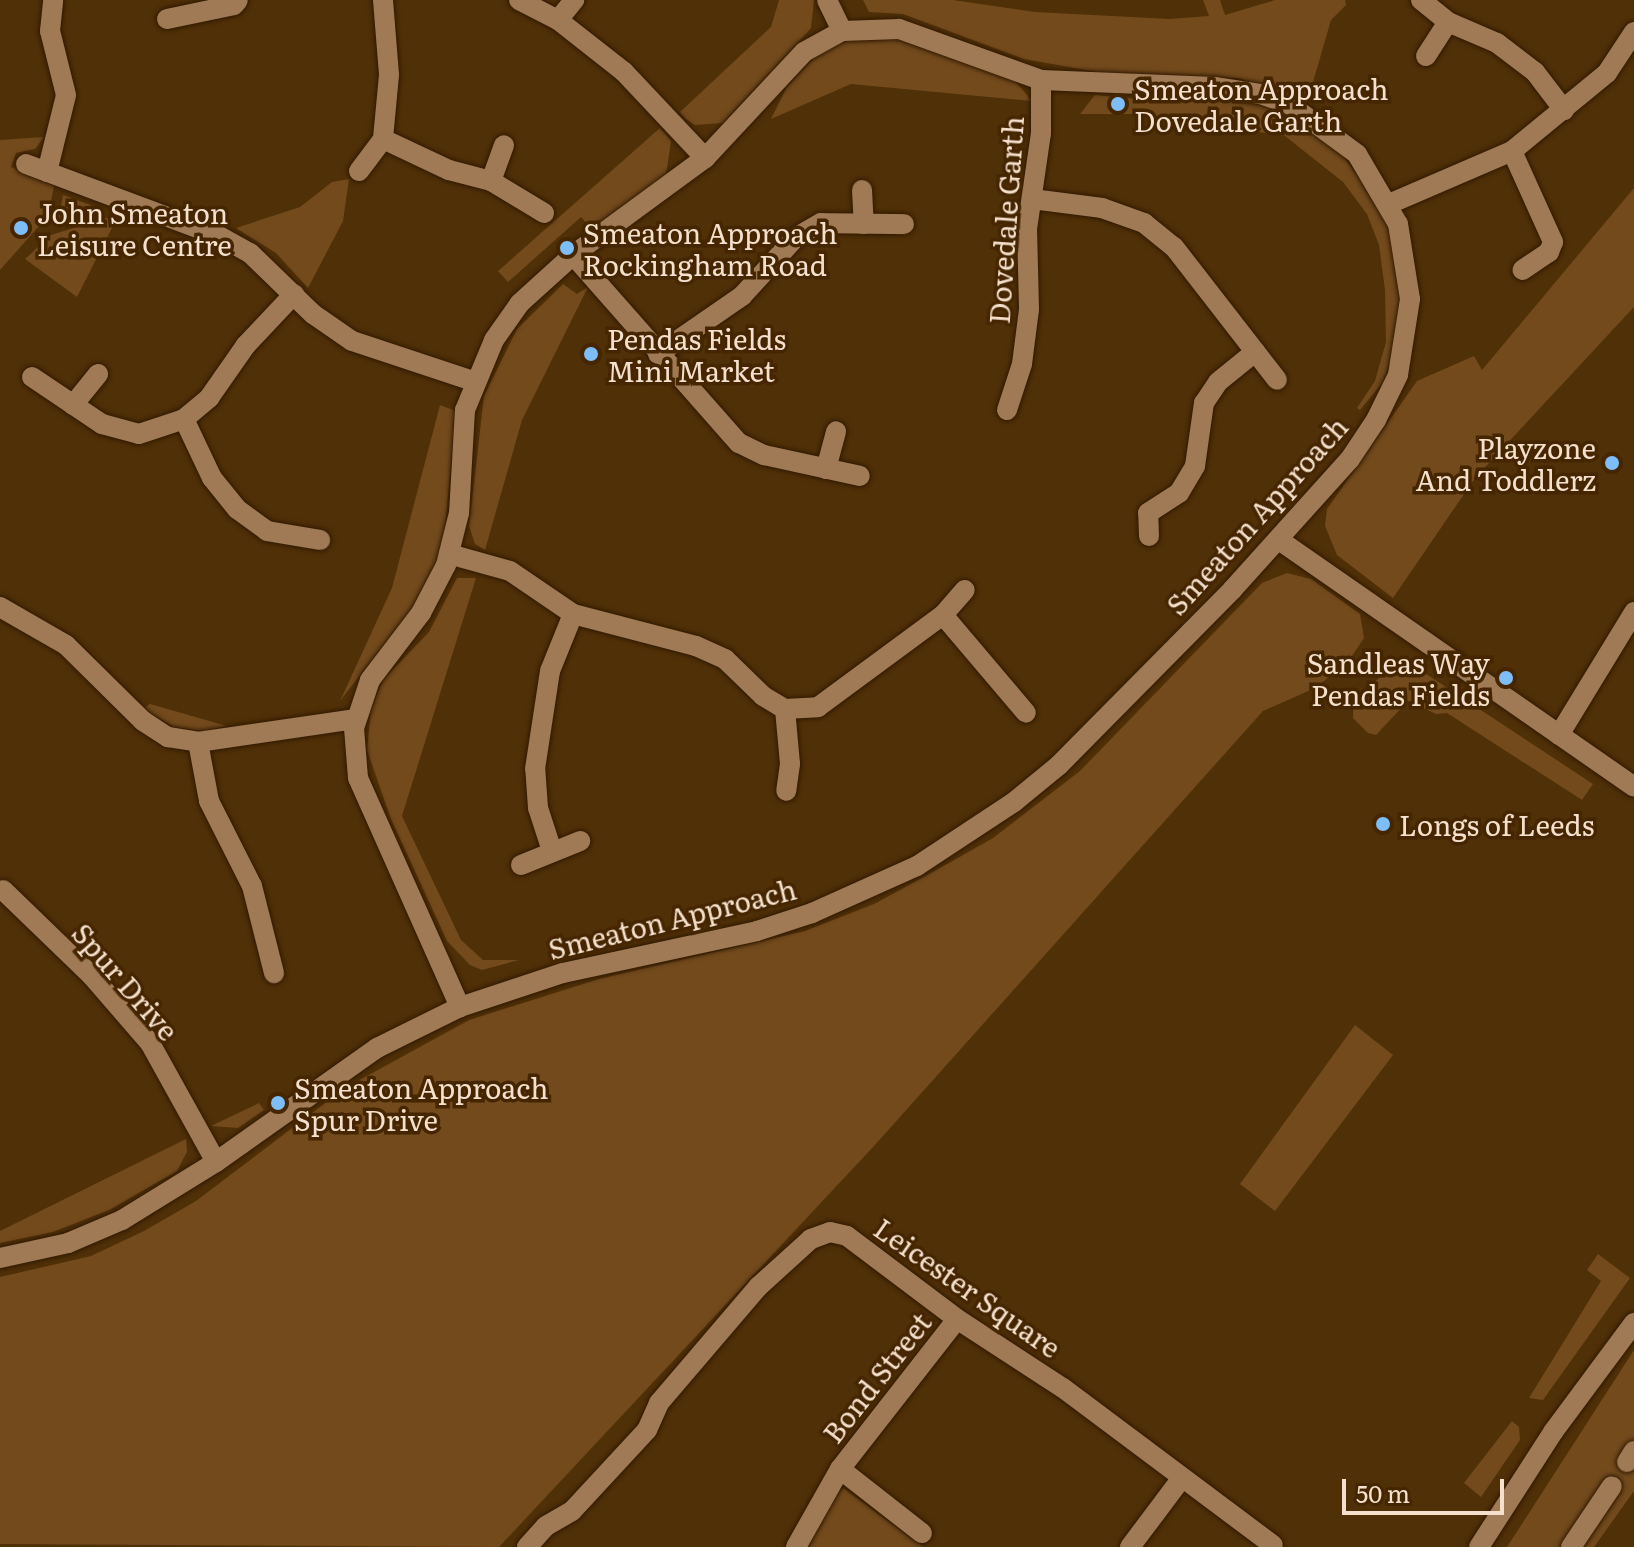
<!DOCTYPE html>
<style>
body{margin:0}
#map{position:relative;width:1634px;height:1547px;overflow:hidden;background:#503007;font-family:Literata,serif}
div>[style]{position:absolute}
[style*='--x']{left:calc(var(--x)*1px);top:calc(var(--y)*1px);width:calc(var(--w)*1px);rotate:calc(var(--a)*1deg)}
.green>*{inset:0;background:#724a1c}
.roads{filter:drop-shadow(0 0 2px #311900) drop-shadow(0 0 2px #311900)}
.minor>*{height:20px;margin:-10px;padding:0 10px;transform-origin:10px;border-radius:10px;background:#9f7a54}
.dots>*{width:22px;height:22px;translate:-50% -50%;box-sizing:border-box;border:4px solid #452600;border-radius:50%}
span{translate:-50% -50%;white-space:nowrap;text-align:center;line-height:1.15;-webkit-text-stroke:7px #452600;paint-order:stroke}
.poi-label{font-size:28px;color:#f4e0cc}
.left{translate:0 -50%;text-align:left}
.right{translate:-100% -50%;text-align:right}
.street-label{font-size:28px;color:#f4e0cc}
.scale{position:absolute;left:1342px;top:1479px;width:162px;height:36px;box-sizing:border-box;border:4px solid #f4e0cc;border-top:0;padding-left:10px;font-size:24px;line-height:28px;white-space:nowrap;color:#f4e0cc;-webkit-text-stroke:6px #452600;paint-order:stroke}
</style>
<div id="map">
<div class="green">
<div style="clip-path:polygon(779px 0,814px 0,811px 28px,723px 123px,695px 125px,686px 119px,680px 112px,771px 27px)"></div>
<div style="clip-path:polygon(863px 0,953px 0,1035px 12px,1170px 19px,1209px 16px,1203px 0,1220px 0,1225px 15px,1275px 0,1345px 0,1346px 5px,1331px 20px,1307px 103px,1239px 78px,1103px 73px,1024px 59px,903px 14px,869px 12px)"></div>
<div style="clip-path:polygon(895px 36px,1014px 80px,1032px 101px,851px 84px,771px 119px,787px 87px,816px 56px,849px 39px)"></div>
<div style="clip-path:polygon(1206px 93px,1269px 106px,1301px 120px,1337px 148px,1384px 212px,1398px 250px,1404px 296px,1398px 339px,1383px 382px,1360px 410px,1357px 408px,1375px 381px,1386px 342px,1385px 290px,1379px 245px,1367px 214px,1343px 182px,1285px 136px,1136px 114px,1080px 114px,1095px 95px,1136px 99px)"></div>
<div style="clip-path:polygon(660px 128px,671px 141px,666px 175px,592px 229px,581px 217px,508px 282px,498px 271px)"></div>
<div style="clip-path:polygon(44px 137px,35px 149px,16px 153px,11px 167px,54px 186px,48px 216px,0 270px,0 140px)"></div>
<div style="clip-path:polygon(349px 179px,343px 221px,308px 288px,276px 253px,236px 228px,300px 207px,332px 182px)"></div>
<div style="clip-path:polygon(1634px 188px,1634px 307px,1475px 478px,1393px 598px,1337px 555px,1325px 526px,1327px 509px,1417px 381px,1474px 356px,1482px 370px)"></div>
<div style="clip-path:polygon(63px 195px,99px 208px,99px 209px,58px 222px)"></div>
<div style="clip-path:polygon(119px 214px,77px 297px,25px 259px,51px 235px)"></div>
<div style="clip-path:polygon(563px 284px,577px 294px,588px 287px,522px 420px,485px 550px,475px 544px,469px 526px,484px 396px,517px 329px)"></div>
<div style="clip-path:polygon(440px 405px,456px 411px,443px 548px,419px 599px,340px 701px,392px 588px)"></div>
<div style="clip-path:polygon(1287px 573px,1311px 579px,1360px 614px,1364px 638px,1348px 662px,1315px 688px,1263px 711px,874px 1146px,499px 1547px,0 1544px,0 1277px,91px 1256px,144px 1231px,196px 1201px,345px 1088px,469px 1020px,599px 979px,805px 931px,874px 904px,933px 872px,993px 838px,1080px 771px,1262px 583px)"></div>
<div style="clip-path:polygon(457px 578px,476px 578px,402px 816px,461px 940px,483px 960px,519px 960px,482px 970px,470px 965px,447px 941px,391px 819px,367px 750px,371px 710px,383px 680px,429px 632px)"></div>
<div style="clip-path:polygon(1411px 664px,1593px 784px,1582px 800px,1447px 713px,1436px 714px,1408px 701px,1376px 735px,1368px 733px,1353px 718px,1354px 696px,1385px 674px,1411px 672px)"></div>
<div style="clip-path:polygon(150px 704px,227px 726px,203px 731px,174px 727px,150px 713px,145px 707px)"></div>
<div style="clip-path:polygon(1355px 1025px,1393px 1055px,1275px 1211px,1240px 1184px)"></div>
<div style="clip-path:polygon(259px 1103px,264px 1110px,238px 1128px,211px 1126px)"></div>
<div style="clip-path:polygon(186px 1139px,187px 1152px,177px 1171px,109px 1210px,53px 1232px,0 1243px,0 1231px)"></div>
<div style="clip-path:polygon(1598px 1254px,1630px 1278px,1543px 1400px,1529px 1398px,1601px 1281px,1587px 1270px)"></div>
<div style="clip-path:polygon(1634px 1350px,1634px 1491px,1594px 1547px,1507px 1547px)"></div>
<div style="clip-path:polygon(1512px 1421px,1519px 1427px,1520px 1440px,1481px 1497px,1464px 1483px)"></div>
<div style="clip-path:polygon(843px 1488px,923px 1547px,805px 1547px,821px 1510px)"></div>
</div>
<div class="roads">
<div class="minor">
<div style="--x:383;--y:0;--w:75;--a:85.4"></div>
<div style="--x:389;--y:75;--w:64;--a:95.4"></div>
<div style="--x:383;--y:139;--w:73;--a:25.2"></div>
<div style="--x:449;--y:170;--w:43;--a:14.7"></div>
<div style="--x:491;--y:181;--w:62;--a:31.1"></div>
<div style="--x:519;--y:0;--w:44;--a:27.1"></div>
<div style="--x:558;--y:20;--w:84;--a:38.2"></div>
<div style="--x:624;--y:72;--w:118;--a:46.7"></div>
<div style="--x:827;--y:0;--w:34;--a:64"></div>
<div style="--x:1421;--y:0;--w:35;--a:39"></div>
<div style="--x:1448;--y:22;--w:53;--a:23.2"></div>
<div style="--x:1497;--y:43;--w:48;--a:37.3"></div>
<div style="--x:1535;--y:72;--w:48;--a:52.7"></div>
<div style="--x:167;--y:19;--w:68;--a:-11.8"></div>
<div style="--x:234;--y:5;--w:6;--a:-51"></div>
<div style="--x:558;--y:20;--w:26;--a:-51"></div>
<div style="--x:1426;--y:56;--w:40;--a:-57.1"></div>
<div style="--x:1512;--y:151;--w:100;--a:65.7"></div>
<div style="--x:1553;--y:242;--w:11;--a:112"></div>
<div style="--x:1549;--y:252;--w:32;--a:146"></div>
<div style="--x:26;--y:164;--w:206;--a:20.5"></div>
<div style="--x:219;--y:236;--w:35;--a:29"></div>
<div style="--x:250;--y:253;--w:88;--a:44.1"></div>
<div style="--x:313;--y:314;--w:47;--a:34.7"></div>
<div style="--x:352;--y:341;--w:127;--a:18.3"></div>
<div style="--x:359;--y:171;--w:40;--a:-53"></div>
<div style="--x:47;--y:172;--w:79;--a:-76.1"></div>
<div style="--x:66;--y:95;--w:66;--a:-104"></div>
<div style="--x:50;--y:31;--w:31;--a:-84"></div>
<div style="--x:491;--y:181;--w:38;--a:-70"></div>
<div style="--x:862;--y:190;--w:34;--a:87"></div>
<div style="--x:1032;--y:199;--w:71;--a:7.3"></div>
<div style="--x:1102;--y:208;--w:45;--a:19.7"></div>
<div style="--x:1144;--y:223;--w:38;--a:39"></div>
<div style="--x:1174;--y:247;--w:168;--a:52.2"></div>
<div style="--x:1389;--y:204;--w:134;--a:-23.3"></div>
<div style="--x:1512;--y:151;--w:123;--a:-39.4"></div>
<div style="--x:1607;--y:73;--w:49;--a:-56.6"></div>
<div style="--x:573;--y:255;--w:251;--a:48.6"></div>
<div style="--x:739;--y:443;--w:28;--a:26"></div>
<div style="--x:764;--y:455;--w:98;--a:12.3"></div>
<div style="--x:658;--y:354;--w:102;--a:-34.6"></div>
<div style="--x:742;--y:296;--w:79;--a:-47.6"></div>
<div style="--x:795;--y:238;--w:30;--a:-30"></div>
<div style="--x:821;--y:223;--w:83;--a:0.7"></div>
<div style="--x:32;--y:377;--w:84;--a:33.9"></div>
<div style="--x:102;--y:424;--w:38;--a:15"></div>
<div style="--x:139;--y:434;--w:47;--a:-18.4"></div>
<div style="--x:184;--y:419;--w:33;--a:-40"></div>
<div style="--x:209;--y:398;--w:65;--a:-55.1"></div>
<div style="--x:246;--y:345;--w:70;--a:-46.7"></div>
<div style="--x:73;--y:405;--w:40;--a:-51"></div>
<div style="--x:1007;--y:410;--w:48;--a:-71.9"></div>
<div style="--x:1022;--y:364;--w:55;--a:-82.7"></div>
<div style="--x:1029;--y:309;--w:80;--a:-91.4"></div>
<div style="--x:1027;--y:229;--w:97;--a:-81.7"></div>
<div style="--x:1041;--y:133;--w:53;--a:-90"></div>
<div style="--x:184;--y:419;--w:65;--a:64.6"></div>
<div style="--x:212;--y:478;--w:40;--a:51"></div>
<div style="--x:237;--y:509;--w:37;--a:36"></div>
<div style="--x:267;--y:531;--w:54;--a:9.6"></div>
<div style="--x:826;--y:469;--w:39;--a:-75"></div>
<div style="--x:1149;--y:536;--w:23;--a:-92"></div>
<div style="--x:1148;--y:513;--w:37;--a:-33"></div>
<div style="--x:1179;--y:493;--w:31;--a:-59"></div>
<div style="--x:1195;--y:466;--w:64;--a:-81.9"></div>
<div style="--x:1204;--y:403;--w:25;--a:-56"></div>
<div style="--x:1218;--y:382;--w:48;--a:-39"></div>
<div style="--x:1279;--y:540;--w:432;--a:34.8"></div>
<div style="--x:449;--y:554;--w:63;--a:15.6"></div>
<div style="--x:510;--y:571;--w:76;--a:34.3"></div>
<div style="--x:573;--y:614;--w:127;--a:14.6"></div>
<div style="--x:696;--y:646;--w:32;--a:24"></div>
<div style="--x:725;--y:659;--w:53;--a:44.2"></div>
<div style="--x:763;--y:696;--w:26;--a:31"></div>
<div style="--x:785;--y:709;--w:33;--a:-3"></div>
<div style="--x:818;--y:707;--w:155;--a:-36.4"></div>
<div style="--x:943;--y:615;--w:33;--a:-49"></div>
<div style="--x:0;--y:607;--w:76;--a:29.9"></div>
<div style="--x:66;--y:645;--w:108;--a:44.6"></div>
<div style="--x:143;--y:721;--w:30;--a:33"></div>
<div style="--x:168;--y:737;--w:30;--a:9"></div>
<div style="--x:198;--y:742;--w:160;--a:-8.3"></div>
<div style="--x:943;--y:615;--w:128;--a:49.7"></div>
<div style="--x:785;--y:709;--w:55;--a:84.8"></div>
<div style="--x:790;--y:764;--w:27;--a:98"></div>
<div style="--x:1559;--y:735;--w:144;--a:-58.6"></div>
<div style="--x:198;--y:742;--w:60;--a:79.4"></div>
<div style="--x:209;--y:801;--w:95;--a:63.2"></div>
<div style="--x:252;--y:886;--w:90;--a:75.8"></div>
<div style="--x:552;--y:851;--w:45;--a:-108"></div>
<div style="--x:538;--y:808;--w:39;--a:-94"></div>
<div style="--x:535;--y:769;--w:99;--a:-81.3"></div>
<div style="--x:550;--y:671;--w:61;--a:-68"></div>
<div style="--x:521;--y:865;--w:64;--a:-22.1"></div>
<div style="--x:3;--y:890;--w:124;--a:44"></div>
<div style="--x:92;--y:976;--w:89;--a:49.1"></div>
<div style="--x:150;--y:1043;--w:136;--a:61"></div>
<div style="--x:0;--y:1258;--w:70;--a:-12.4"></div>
<div style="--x:68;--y:1243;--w:59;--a:-23.1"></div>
<div style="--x:122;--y:1220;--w:110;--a:-31.7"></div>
<div style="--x:216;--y:1162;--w:197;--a:-35.3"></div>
<div style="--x:377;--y:1048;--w:93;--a:-26.3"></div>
<div style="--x:460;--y:1007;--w:108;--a:-18.3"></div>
<div style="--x:563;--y:973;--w:198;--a:-12.2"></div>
<div style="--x:757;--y:931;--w:58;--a:-18.1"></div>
<div style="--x:812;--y:913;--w:115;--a:-24.1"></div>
<div style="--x:917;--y:866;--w:116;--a:-33.4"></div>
<div style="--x:1014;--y:802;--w:58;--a:-39.4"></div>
<div style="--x:1059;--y:765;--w:246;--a:-45.3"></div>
<div style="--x:1232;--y:590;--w:176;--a:-48"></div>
<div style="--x:1350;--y:459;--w:47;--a:-56.3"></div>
<div style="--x:1376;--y:420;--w:50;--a:-63.9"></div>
<div style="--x:1398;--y:375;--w:77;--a:-81"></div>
<div style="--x:1410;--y:299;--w:76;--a:-99.1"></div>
<div style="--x:1398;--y:224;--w:81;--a:-120.4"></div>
<div style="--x:1357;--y:154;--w:84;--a:-143.7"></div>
<div style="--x:1289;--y:104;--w:31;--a:-161"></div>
<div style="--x:1260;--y:94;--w:46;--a:-171.2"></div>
<div style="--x:1215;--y:87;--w:174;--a:-177.7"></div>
<div style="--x:1041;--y:80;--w:151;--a:-160.2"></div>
<div style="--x:899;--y:29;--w:57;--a:178"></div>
<div style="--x:842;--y:31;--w:43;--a:151.1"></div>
<div style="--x:804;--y:52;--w:145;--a:133"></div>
<div style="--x:705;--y:158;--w:164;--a:143.7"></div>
<div style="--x:573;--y:255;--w:72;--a:137.8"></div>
<div style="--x:520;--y:303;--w:45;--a:125.1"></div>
<div style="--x:494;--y:340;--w:76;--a:112.5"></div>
<div style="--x:465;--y:410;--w:103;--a:93.3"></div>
<div style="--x:459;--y:513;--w:54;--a:104"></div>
<div style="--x:446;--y:565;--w:54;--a:117.5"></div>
<div style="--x:421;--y:613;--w:84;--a:127.3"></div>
<div style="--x:370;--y:680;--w:51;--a:108.4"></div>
<div style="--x:354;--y:728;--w:50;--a:85.4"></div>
<div style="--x:358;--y:778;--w:251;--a:66"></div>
<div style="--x:1627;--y:1462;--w:13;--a:-58"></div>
<div style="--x:840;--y:1469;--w:104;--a:38"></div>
<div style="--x:527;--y:1547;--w:28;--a:-48"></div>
<div style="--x:546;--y:1526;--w:30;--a:-30"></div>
<div style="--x:572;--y:1511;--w:110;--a:-47.2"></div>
<div style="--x:647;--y:1430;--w:30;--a:-66"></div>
<div style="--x:659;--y:1403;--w:153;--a:-49.5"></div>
<div style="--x:758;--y:1287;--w:72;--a:-42.2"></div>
<div style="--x:811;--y:1239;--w:20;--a:-20"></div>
<div style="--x:830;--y:1232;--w:17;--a:13"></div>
<div style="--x:847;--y:1236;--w:138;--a:37"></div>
<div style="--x:957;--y:1319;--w:126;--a:33.1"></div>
<div style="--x:1063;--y:1388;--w:262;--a:36.8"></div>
<div style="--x:796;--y:1547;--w:90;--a:-60.6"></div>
<div style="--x:840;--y:1469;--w:190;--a:-52"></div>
<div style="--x:1130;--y:1547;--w:85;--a:-53.1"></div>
<div style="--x:1479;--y:1547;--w:137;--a:-57.2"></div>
<div style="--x:1553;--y:1432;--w:136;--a:-53.4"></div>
<div style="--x:1571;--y:1547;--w:73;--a:-56.1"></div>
</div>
</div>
<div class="dots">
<div style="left:1118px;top:104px;background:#7dbef9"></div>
<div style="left:21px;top:228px;background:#7dbef9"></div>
<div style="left:567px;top:248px;background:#7dbef9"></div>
<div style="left:591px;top:354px;background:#7dbef9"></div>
<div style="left:1612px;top:463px;background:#7dbef9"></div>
<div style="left:1506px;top:678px;background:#7dbef9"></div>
<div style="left:1383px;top:824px;background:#7dbef9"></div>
<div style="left:278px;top:1103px;background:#7dbef9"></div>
</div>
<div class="poi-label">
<span class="left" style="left:1134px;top:104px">Smeaton Approach<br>Dovedale Garth</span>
<span class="left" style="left:37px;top:228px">John Smeaton<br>Leisure Centre</span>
<span class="left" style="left:583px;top:248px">Smeaton Approach<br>Rockingham Road</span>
<span class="left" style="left:607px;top:354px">Pendas Fields<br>Mini Market</span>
<span class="right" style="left:1596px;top:463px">Playzone<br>And Toddlerz</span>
<span class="right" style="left:1490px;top:678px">Sandleas Way<br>Pendas Fields</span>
<span class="left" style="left:1399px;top:824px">Longs of Leeds</span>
<span class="left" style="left:294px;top:1103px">Smeaton Approach<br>Spur Drive</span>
</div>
<div class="street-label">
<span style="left:1005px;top:220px;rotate:-86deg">Dovedale Garth</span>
<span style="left:1256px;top:515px;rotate:-48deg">Smeaton Approach</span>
<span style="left:672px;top:918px;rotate:-14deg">Smeaton Approach</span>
<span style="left:126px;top:981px;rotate:49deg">Spur Drive</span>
<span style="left:968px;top:1287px;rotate:35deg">Leicester Square</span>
<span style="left:876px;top:1377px;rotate:-52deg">Bond Street</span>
</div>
<div class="scale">50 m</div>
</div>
